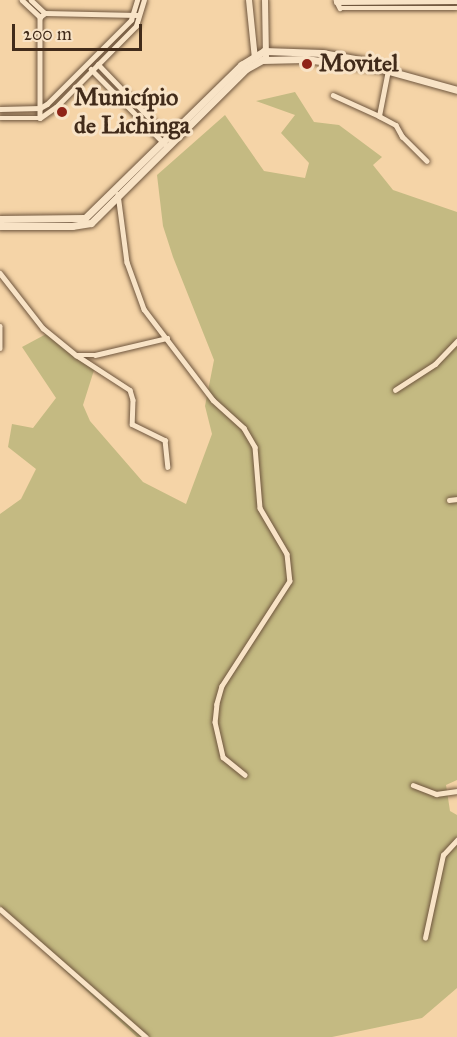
<!DOCTYPE html>
<meta charset="utf-8">
<style>
body{margin:0}
#map{position:relative;width:457px;height:1037px;overflow:hidden;background:#f5d4a7;font-family:"IM FELL Great Primer",serif}
div>[style]{position:absolute}
[style*='--x']{left:calc(var(--x)*1px);top:calc(var(--y)*1px);width:calc(var(--w)*1px);rotate:calc(var(--a)*1deg)}
.green>*{inset:0;background:#c4ba82}
.roads{filter:drop-shadow(0 0 2px #6e553d) drop-shadow(0 0 2px #6e553d)}
.minor>*{height:4.5px;margin:-2.25px;padding:0 2.25px;transform-origin:2.25px;border-radius:2.25px;background:#f8e3c6}
.tertiary>*{height:6px;margin:-3px;padding:0 3px;transform-origin:3px;border-radius:3px;background:#f8e3c6}
.secondary>*{height:7px;margin:-3.5px;padding:0 3.5px;transform-origin:3.5px;border-radius:3.5px;background:#f8e3c6}
.dots>*{width:16px;height:16px;translate:-50% -50%;box-sizing:border-box;border:3px solid #f8e3c6;border-radius:50%}
span{translate:-50% -50%;white-space:nowrap;text-align:center;line-height:1.15;-webkit-text-stroke:6px #f8e3c6;paint-order:stroke}
.poi-label{font-size:24px;color:#412b1a;font-weight:700}
.left{translate:0 -50%;text-align:left}
.scale{position:absolute;left:12px;top:24px;width:130px;height:27px;box-sizing:border-box;border:3px solid #412b1a;border-top:0;padding-left:8px;font-size:18px;line-height:21px;white-space:nowrap;color:#412b1a;-webkit-text-stroke:4px #f8e3c6;paint-order:stroke}
</style>
<div id="map">
<div class="green">
<div style="clip-path:polygon(295px 92px,314px 122px,339px 125px,382px 157px,373px 165px,393px 190px,457px 212px,457px 780px,446px 785px,450px 811px,457px 815px,457px 988px,422px 1018px,332px 1037px,137px 1037px,0 911px,0 514px,21px 499px,36px 469px,8px 447px,12px 424px,33px 428px,56px 398px,22px 347px,48px 333px,95px 367px,83px 405px,90px 421px,143px 482px,186px 504px,212px 434px,205px 406px,214px 360px,173px 257px,163px 226px,157px 175px,225px 115px,264px 171px,305px 178px,309px 163px,281px 133px,295px 115px,256px 101px)"></div>
</div>
<div class="roads">
<div class="minor">
<div style="--x:22;--y:0;--w:25;--a:43"></div>
<div style="--x:40;--y:17;--w:101;--a:90"></div>
<div style="--x:31;--y:0;--w:19;--a:43"></div>
<div style="--x:336;--y:0;--w:9;--a:63"></div>
<div style="--x:340;--y:8;--w:117;--a:0"></div>
<div style="--x:336;--y:2;--w:121;--a:-0.5"></div>
<div style="--x:40;--y:17;--w:6;--a:-39"></div>
<div style="--x:45;--y:13;--w:92;--a:1.2"></div>
<div style="--x:98;--y:64;--w:103;--a:46.2"></div>
<div style="--x:91;--y:69;--w:108;--a:45.4"></div>
<div style="--x:333;--y:95;--w:51;--a:24.5"></div>
<div style="--x:379;--y:116;--w:47;--a:-78.9"></div>
<div style="--x:0;--y:109;--w:40;--a:-1.4"></div>
<div style="--x:40;--y:108;--w:8;--a:-30"></div>
<div style="--x:47;--y:104;--w:119;--a:-45"></div>
<div style="--x:131;--y:20;--w:21;--a:-73"></div>
<div style="--x:379;--y:116;--w:19;--a:28"></div>
<div style="--x:396;--y:125;--w:13;--a:61"></div>
<div style="--x:402;--y:136;--w:35;--a:45"></div>
<div style="--x:0;--y:118;--w:40;--a:0"></div>
<div style="--x:40;--y:118;--w:19;--a:-35"></div>
<div style="--x:56;--y:107;--w:114;--a:-45.4"></div>
<div style="--x:136;--y:26;--w:27;--a:-73"></div>
<div style="--x:118;--y:194;--w:69;--a:82.5"></div>
<div style="--x:127;--y:262;--w:50;--a:70.1"></div>
<div style="--x:144;--y:309;--w:114;--a:52.8"></div>
<div style="--x:213;--y:400;--w:42;--a:42.1"></div>
<div style="--x:244;--y:428;--w:22;--a:60"></div>
<div style="--x:255;--y:447;--w:61;--a:85.3"></div>
<div style="--x:260;--y:508;--w:53;--a:59.6"></div>
<div style="--x:287;--y:554;--w:27;--a:84"></div>
<div style="--x:290;--y:581;--w:125;--a:122.9"></div>
<div style="--x:222;--y:686;--w:19;--a:106"></div>
<div style="--x:217;--y:704;--w:18;--a:96"></div>
<div style="--x:215;--y:722;--w:36;--a:77"></div>
<div style="--x:223;--y:757;--w:28;--a:39"></div>
<div style="--x:0;--y:273;--w:70;--a:52"></div>
<div style="--x:43;--y:328;--w:43;--a:39.3"></div>
<div style="--x:76;--y:355;--w:19;--a:0"></div>
<div style="--x:95;--y:355;--w:74;--a:-13.3"></div>
<div style="--x:0;--y:326;--w:22;--a:90"></div>
<div style="--x:76;--y:355;--w:64;--a:32.9"></div>
<div style="--x:130;--y:390;--w:10;--a:73"></div>
<div style="--x:133;--y:400;--w:24;--a:92"></div>
<div style="--x:132;--y:424;--w:37;--a:26"></div>
<div style="--x:165;--y:440;--w:27;--a:84"></div>
<div style="--x:395;--y:390;--w:48;--a:-33"></div>
<div style="--x:435;--y:364;--w:32;--a:-46"></div>
<div style="--x:449;--y:500;--w:8;--a:-7"></div>
<div style="--x:413;--y:785;--w:25;--a:21"></div>
<div style="--x:436;--y:794;--w:21;--a:-8"></div>
<div style="--x:0;--y:909;--w:194;--a:41.2"></div>
<div style="--x:425;--y:938;--w:85;--a:-77.8"></div>
<div style="--x:443;--y:855;--w:21;--a:-47"></div>
</div>
<div class="tertiary">
<div style="--x:249;--y:0;--w:59;--a:84.2"></div>
<div style="--x:265;--y:0;--w:59;--a:89"></div>
</div>
<div class="secondary">
<div style="--x:0;--y:219;--w:85;--a:-0.7"></div>
<div style="--x:85;--y:218;--w:219;--a:-44.4"></div>
<div style="--x:241;--y:65;--w:27;--a:-31"></div>
<div style="--x:264;--y:51;--w:58;--a:2"></div>
<div style="--x:322;--y:53;--w:50;--a:10.4"></div>
<div style="--x:371;--y:62;--w:9;--a:32"></div>
<div style="--x:0;--y:226;--w:72;--a:0"></div>
<div style="--x:72;--y:226;--w:19;--a:-9"></div>
<div style="--x:91;--y:223;--w:218;--a:-44.8"></div>
<div style="--x:246;--y:69;--w:18;--a:-29"></div>
<div style="--x:262;--y:60;--w:43;--a:-1.3"></div>
<div style="--x:305;--y:59;--w:78;--a:7.4"></div>
<div style="--x:382;--y:69;--w:78;--a:15.6"></div>
</div>
</div>
<div class="dots">
<div style="left:307px;top:64px;background:#8f2418"></div>
<div style="left:62px;top:112px;background:#8f2418"></div>
</div>
<div class="poi-label">
<span class="left" style="left:319px;top:64px">Movitel</span>
<span class="left" style="left:74px;top:112px">Município<br>de Lichinga</span>
</div>
<div class="scale">200 m</div>
</div>
